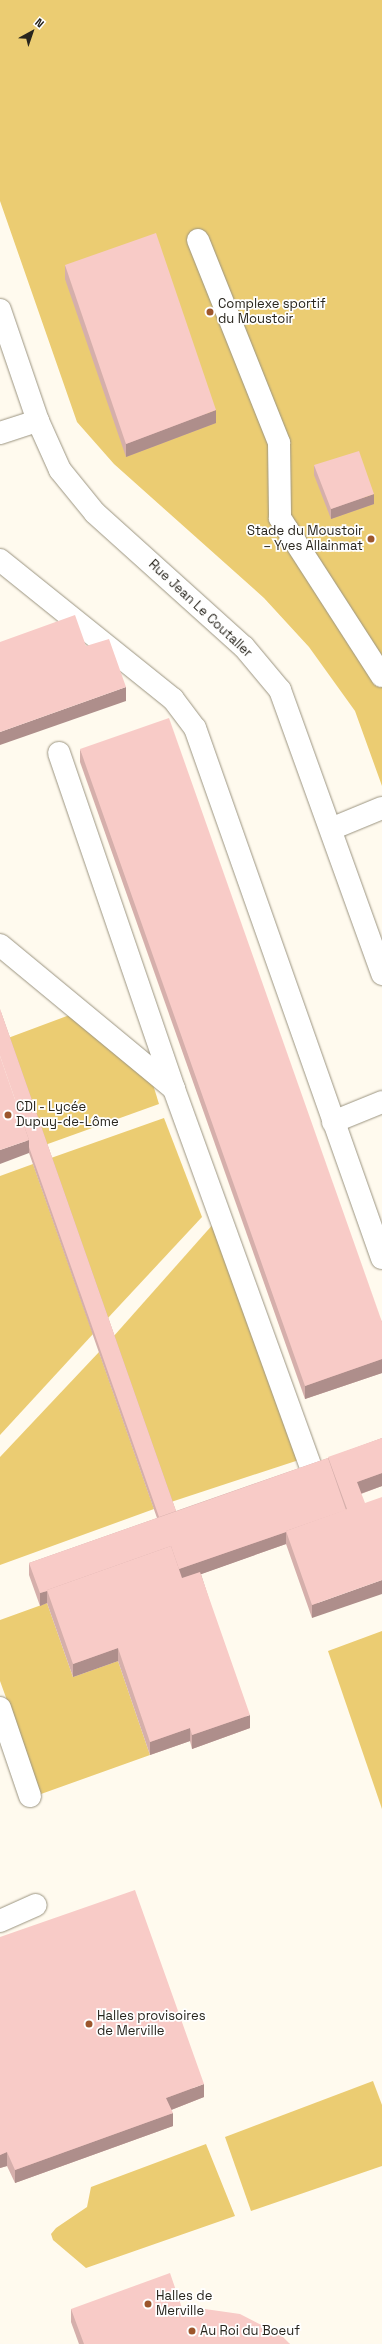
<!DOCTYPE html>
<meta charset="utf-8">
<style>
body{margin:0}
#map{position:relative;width:382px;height:2344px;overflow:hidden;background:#fffaee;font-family:"Space Grotesk",sans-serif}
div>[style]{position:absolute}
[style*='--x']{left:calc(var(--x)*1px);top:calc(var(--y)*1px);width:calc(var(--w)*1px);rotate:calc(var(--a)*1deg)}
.green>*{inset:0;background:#ebcc72}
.roads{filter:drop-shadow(0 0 1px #9b9480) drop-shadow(0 0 1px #9b9480)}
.minor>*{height:22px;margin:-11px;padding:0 11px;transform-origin:11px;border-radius:11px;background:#fff}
.wall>*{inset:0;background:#d5afab}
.shaded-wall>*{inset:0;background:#ae8e8b}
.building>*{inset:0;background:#f8cbc7}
.dots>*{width:11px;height:11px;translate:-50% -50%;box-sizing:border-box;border:2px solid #fff;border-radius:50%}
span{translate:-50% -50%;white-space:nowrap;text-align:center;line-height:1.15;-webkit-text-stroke:3.5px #fff;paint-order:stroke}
.poi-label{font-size:13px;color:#28251d}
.left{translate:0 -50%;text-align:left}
.right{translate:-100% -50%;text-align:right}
.street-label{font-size:13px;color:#28251d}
.north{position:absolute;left:12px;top:12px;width:40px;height:40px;-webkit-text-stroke:3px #fff;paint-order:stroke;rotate:40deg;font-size:11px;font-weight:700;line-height:16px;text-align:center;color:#28251d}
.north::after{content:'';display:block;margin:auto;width:14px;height:18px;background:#28251d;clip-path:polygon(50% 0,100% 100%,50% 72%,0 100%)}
</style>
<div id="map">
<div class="green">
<div style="clip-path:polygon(0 0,382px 0,382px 786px,355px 711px,309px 647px,264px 598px,114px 464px,77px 422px,0 201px)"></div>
<div style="clip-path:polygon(75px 1013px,151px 1078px,159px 1104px,45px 1145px,8px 1038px)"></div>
<div style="clip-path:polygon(164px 1118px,202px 1217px,107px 1319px,51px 1158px)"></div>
<div style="clip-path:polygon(33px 1164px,93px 1334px,0 1435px,0 1176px)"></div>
<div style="clip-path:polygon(215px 1222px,302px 1459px,171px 1502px,113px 1337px)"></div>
<div style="clip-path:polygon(99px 1352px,154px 1509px,0 1565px,0 1457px)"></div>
<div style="clip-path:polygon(47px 1603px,73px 1677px,118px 1661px,150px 1755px,41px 1794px,0 1681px,0 1620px)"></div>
<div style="clip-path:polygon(382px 1631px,382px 1809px,328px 1651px)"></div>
<div style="clip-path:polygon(373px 2081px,382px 2105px,382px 2166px,251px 2211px,225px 2137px)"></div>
<div style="clip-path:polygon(206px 2144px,235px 2216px,86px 2268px,53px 2240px,51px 2234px,56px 2228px,87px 2207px,91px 2187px)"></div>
</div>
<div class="roads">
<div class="minor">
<div style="--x:198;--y:240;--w:219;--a:68.2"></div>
<div style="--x:279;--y:443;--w:75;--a:89.2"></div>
<div style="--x:280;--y:518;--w:188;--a:57.2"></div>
<div style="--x:0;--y:310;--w:117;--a:71.1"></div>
<div style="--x:38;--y:421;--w:54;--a:65.8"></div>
<div style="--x:60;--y:470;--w:55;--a:50.9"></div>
<div style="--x:95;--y:513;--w:200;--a:42"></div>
<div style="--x:244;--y:647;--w:56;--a:50.1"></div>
<div style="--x:280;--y:690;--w:302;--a:70.2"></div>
<div style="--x:0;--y:433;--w:40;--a:-18"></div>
<div style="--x:0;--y:560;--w:222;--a:38.8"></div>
<div style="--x:173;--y:699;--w:36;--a:53"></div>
<div style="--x:195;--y:728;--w:562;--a:70.57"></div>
<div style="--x:59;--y:753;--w:355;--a:71.1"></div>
<div style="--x:331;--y:829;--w:55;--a:-22.4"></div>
<div style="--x:0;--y:945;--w:226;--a:39.6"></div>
<div style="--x:174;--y:1089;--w:399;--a:70.1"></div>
<div style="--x:333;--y:1122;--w:53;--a:-22.2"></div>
<div style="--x:0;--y:1708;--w:93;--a:71.2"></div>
<div style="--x:0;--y:1921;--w:39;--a:-24"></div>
</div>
</div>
<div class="wall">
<div style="clip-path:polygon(65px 265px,216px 423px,126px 457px,65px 279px)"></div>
<div style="clip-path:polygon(314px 465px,374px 504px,331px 519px,314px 475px)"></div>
<div style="clip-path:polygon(80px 749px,382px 1322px,382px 1373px,305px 1399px,80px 762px)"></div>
<div style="clip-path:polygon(0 1009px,176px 1511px,328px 1458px,382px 1438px,382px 1486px,361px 1494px,312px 1618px,286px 1544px,201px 1574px,250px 1728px,192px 1749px,190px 1741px,150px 1755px,118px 1661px,73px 1677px,47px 1603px,40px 1606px,29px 1575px,29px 1563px,157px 1518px,29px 1153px)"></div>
<div style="clip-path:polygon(0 1937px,204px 2097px,171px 2110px,173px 2126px,15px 2183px,7px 2166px,0 2168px)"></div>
<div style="clip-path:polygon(71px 2309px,183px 2311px,290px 2344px,79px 2344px,71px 2322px)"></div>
</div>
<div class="shaded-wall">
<div style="clip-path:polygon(216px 410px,216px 423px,126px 457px,126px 444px)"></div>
<div style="clip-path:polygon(374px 494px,374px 504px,331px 519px,331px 509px)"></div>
<div style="clip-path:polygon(126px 687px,126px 701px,0 745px,0 732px)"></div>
<div style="clip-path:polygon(29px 1140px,29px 1153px,0 1164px,0 1150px)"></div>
<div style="clip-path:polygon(382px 1359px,382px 1373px,305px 1399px,305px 1386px)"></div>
<div style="clip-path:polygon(382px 1473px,382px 1486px,357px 1495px,357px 1482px)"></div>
<div style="clip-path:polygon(286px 1532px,286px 1544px,179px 1582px,179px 1569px)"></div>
<div style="clip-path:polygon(382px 1580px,382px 1594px,312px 1618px,312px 1605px)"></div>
<div style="clip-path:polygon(47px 1591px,47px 1603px,40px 1606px,40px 1593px)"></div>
<div style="clip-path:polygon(118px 1648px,118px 1661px,73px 1677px,73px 1664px)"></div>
<div style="clip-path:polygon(250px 1715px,250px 1728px,192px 1749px,192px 1735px)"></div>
<div style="clip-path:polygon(190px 1728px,190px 1741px,150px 1755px,150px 1742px)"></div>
<div style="clip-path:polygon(204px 2084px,204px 2097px,166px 2112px,166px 2098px)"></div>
<div style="clip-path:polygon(173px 2113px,173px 2126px,15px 2183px,15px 2170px)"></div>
<div style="clip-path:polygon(7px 2152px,7px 2166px,0 2168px,0 2155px)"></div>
</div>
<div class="building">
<div style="clip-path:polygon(156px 233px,216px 410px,126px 444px,65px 265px)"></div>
<div style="clip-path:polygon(359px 451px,374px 494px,331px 509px,314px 465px)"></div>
<div style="clip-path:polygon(75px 615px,86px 646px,109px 639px,126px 687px,0 732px,0 642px)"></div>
<div style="clip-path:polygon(169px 718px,382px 1322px,382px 1359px,305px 1386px,80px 749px)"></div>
<div style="clip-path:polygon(0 1009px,176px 1511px,159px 1517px,29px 1147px,29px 1140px,0 1056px)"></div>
<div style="clip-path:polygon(0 1056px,29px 1140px,0 1150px)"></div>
<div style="clip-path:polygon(382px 1438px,382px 1473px,357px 1482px,365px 1503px,382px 1497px,382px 1580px,312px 1605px,286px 1531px,347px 1509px,328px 1457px)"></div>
<div style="clip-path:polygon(328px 1458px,346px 1510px,286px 1531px,286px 1532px,179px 1569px,171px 1546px,47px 1590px,47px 1591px,40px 1593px,29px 1563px)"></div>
<div style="clip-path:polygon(171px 1546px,182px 1578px,200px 1572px,250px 1715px,192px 1735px,190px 1728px,150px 1742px,118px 1648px,73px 1664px,47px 1590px)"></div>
<div style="clip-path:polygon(135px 1890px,204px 2084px,166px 2098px,173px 2113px,15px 2170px,7px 2152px,0 2155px,0 1937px)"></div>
<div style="clip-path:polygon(170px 2273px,183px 2311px,205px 2309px,240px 2314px,281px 2335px,290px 2344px,84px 2344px,71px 2309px)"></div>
</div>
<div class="dots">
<div style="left:210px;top:312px;background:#9c562c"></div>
<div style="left:371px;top:539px;background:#9c562c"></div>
<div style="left:8px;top:1115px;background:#9c562c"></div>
<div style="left:89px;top:2024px;background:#9c562c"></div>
<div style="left:148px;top:2304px;background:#9c562c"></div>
<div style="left:192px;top:2331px;background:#9c562c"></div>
</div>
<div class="poi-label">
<span class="left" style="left:218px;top:312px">Complexe sportif<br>du Moustoir</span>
<span class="right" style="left:363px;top:539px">Stade du Moustoir<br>– Yves Allainmat</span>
<span class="left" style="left:16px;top:1115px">CDI - Lycée<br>Dupuy-de-Lôme</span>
<span class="left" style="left:97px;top:2024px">Halles provisoires<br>de Merville</span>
<span class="left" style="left:156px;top:2304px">Halles de<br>Merville</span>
<span class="left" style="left:200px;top:2331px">Au Roi du Boeuf</span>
</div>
<div class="street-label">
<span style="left:200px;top:609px;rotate:43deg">Rue Jean Le Coutaller</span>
</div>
<div class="north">N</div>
</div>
